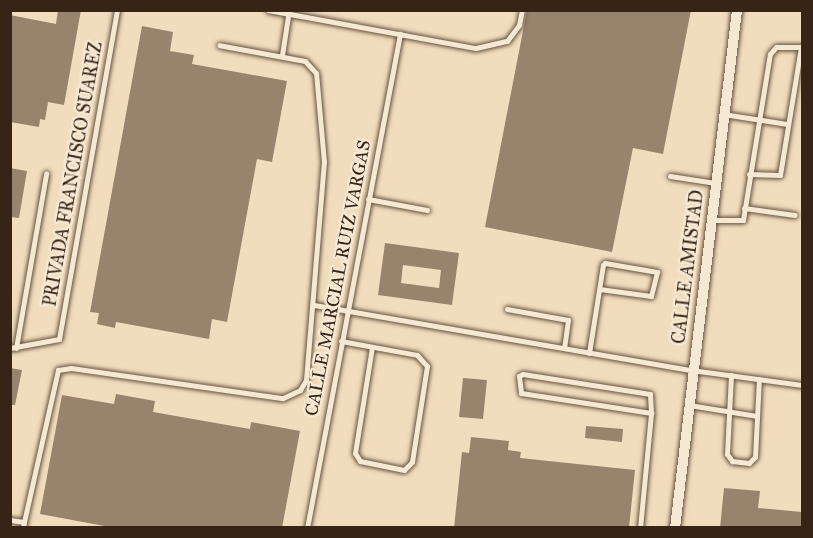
<!DOCTYPE html>
<style>
body{margin:0}
#map{position:relative;width:813px;height:538px;overflow:hidden;background:#f1ddbd;font-family:"IM FELL Great Primer",serif}
div>[style]{position:absolute}
[style*='--x']{left:calc(var(--x)*1px);top:calc(var(--y)*1px);width:calc(var(--w)*1px);rotate:calc(var(--a)*1deg)}
.building>*{inset:0;background:#98846d}
.roads{filter:drop-shadow(0 0 2px #665240) drop-shadow(0 0 2px #665240)}
.lane>*{height:5px;margin:-2.5px;padding:0 2.5px;transform-origin:2.5px;border-radius:2.5px;background:#f6e9d4}
.street>*{height:10px;margin:-5px;padding:0 5px;transform-origin:5px;border-radius:5px;background:#f6e9d4}
span{translate:-50% -50%;white-space:nowrap;text-align:center;line-height:1.15;-webkit-text-stroke:5px #f6e9d4;paint-order:stroke}
.street-label{font-size:18px;color:#382416}
.frame{position:absolute;inset:0;border:12px solid #382416;pointer-events:none}
</style>
<div id="map">
<div class="building">
<div style="clip-path:polygon(58px 10px,81px 10px,64px 105px,48px 102px,45px 120px,40px 119px,39px 127px,10px 122px,10px 15px,56px 24px)"></div>
<div style="clip-path:polygon(527px 10px,691px 10px,663px 154px,633px 148px,612px 252px,485px 227px)"></div>
<div style="clip-path:polygon(142px 26px,173px 32px,170px 51px,194px 55px,192px 64px,287px 81px,272px 162px,257px 159px,227px 322px,212px 319px,209px 339px,116px 322px,115px 328px,97px 324px,99px 313px,90px 312px)"></div>
<div style="clip-path:polygon(10px 168px,27px 171px,19px 218px,10px 217px)"></div>
<div style="clip-path:polygon(evenodd,385px 243px,459px 253px,452px 305px,378px 295px,385px 243px,403px 265px,441px 270px,439px 288px,401px 283px,403px 265px)"></div>
<div style="clip-path:polygon(10px 368px,22px 370px,15px 405px,10px 405px)"></div>
<div style="clip-path:polygon(463px 378px,487px 380px,483px 419px,459px 417px)"></div>
<div style="clip-path:polygon(116px 394px,155px 401px,153px 412px,250px 429px,251px 422px,300px 431px,282px 528px,115px 528px,40px 514px,62px 395px,114px 404px)"></div>
<div style="clip-path:polygon(586px 426px,623px 429px,622px 442px,585px 438px)"></div>
<div style="clip-path:polygon(471px 437px,509px 441px,508px 450px,521px 452px,520px 458px,635px 470px,629px 528px,454px 528px,462px 452px,469px 453px)"></div>
<div style="clip-path:polygon(724px 488px,760px 491px,758px 508px,802px 512px,802px 528px,720px 528px)"></div>
</div>
<div class="roads">
<div class="lane">
<div style="--x:268;--y:10;--w:211;--a:10.4"></div>
<div style="--x:476;--y:48;--w:32;--a:-13"></div>
<div style="--x:507;--y:41;--w:20;--a:-53"></div>
<div style="--x:519;--y:25;--w:15;--a:-79"></div>
<div style="--x:282;--y:55;--w:46;--a:-81.2"></div>
<div style="--x:723;--y:114;--w:65;--a:8.9"></div>
<div style="--x:749;--y:174;--w:31;--a:2"></div>
<div style="--x:780;--y:175;--w:130;--a:-80.7"></div>
<div style="--x:670;--y:176;--w:46;--a:8.8"></div>
<div style="--x:368;--y:199;--w:60;--a:10.6"></div>
<div style="--x:744;--y:208;--w:51;--a:7.8"></div>
<div style="--x:712;--y:220;--w:31;--a:0"></div>
<div style="--x:743;--y:220;--w:168;--a:-80.8"></div>
<div style="--x:770;--y:54;--w:9;--a:-49"></div>
<div style="--x:776;--y:47;--w:23;--a:0"></div>
<div style="--x:314;--y:305;--w:383;--a:9.8"></div>
<div style="--x:691;--y:370;--w:112;--a:7.7"></div>
<div style="--x:507;--y:309;--w:62;--a:10.2"></div>
<div style="--x:568;--y:320;--w:28;--a:98"></div>
<div style="--x:341;--y:341;--w:77;--a:10.4"></div>
<div style="--x:417;--y:355;--w:15;--a:48"></div>
<div style="--x:427;--y:366;--w:97;--a:98.9"></div>
<div style="--x:412;--y:462;--w:11;--a:135"></div>
<div style="--x:404;--y:470;--w:45;--a:-168.4"></div>
<div style="--x:360;--y:461;--w:9;--a:-122"></div>
<div style="--x:355;--y:453;--w:107;--a:-80.9"></div>
<div style="--x:10;--y:348;--w:50;--a:-10.4"></div>
<div style="--x:59;--y:339;--w:334;--a:-80"></div>
<div style="--x:16;--y:348;--w:177;--a:-80.2"></div>
<div style="--x:589;--y:353;--w:89;--a:-81"></div>
<div style="--x:603;--y:265;--w:3;--a:-45"></div>
<div style="--x:605;--y:263;--w:53;--a:9.8"></div>
<div style="--x:657;--y:272;--w:25;--a:104"></div>
<div style="--x:651;--y:296;--w:52;--a:-172.3"></div>
<div style="--x:731;--y:375;--w:79;--a:92.9"></div>
<div style="--x:727;--y:454;--w:9;--a:54"></div>
<div style="--x:732;--y:461;--w:17;--a:7"></div>
<div style="--x:749;--y:463;--w:8;--a:-45"></div>
<div style="--x:755;--y:457;--w:78;--a:-87.1"></div>
<div style="--x:689;--y:405;--w:69;--a:9.2"></div>
<div style="--x:10;--y:520;--w:14;--a:8"></div>
<div style="--x:24;--y:522;--w:6;--a:99"></div>
<div style="--x:24;--y:522;--w:156;--a:-77.4"></div>
<div style="--x:58;--y:370;--w:13;--a:-9"></div>
<div style="--x:71;--y:368;--w:214;--a:8.1"></div>
<div style="--x:283;--y:398;--w:19;--a:-25"></div>
<div style="--x:300;--y:390;--w:12;--a:-59"></div>
<div style="--x:306;--y:380;--w:219;--a:-85.3"></div>
<div style="--x:324;--y:162;--w:89;--a:-95.1"></div>
<div style="--x:316;--y:73;--w:16;--a:-133"></div>
<div style="--x:305;--y:61;--w:87;--a:-169.5"></div>
<div style="--x:307;--y:528;--w:503;--a:-79.34"></div>
<div style="--x:640;--y:528;--w:116;--a:-84.5"></div>
<div style="--x:651;--y:413;--w:19;--a:-93"></div>
<div style="--x:650;--y:394;--w:129;--a:-171.1"></div>
<div style="--x:523;--y:374;--w:4;--a:153"></div>
<div style="--x:519;--y:376;--w:17;--a:83"></div>
<div style="--x:521;--y:393;--w:132;--a:8.7"></div>
</div>
<div class="street">
<div style="--x:675;--y:528;--w:522;--a:-83.17"></div>
</div>
</div>
<div class="street-label">
<span style="left:73px;top:174px;rotate:-80deg">PRIVADA FRANCISCO SUAREZ</span>
<span style="left:688px;top:267px;rotate:-83deg">CALLE AMISTAD</span>
<span style="left:338px;top:278px;rotate:-79deg">CALLE MARCIAL RUIZ VARGAS</span>
</div>
<div class="frame"></div>
</div>
